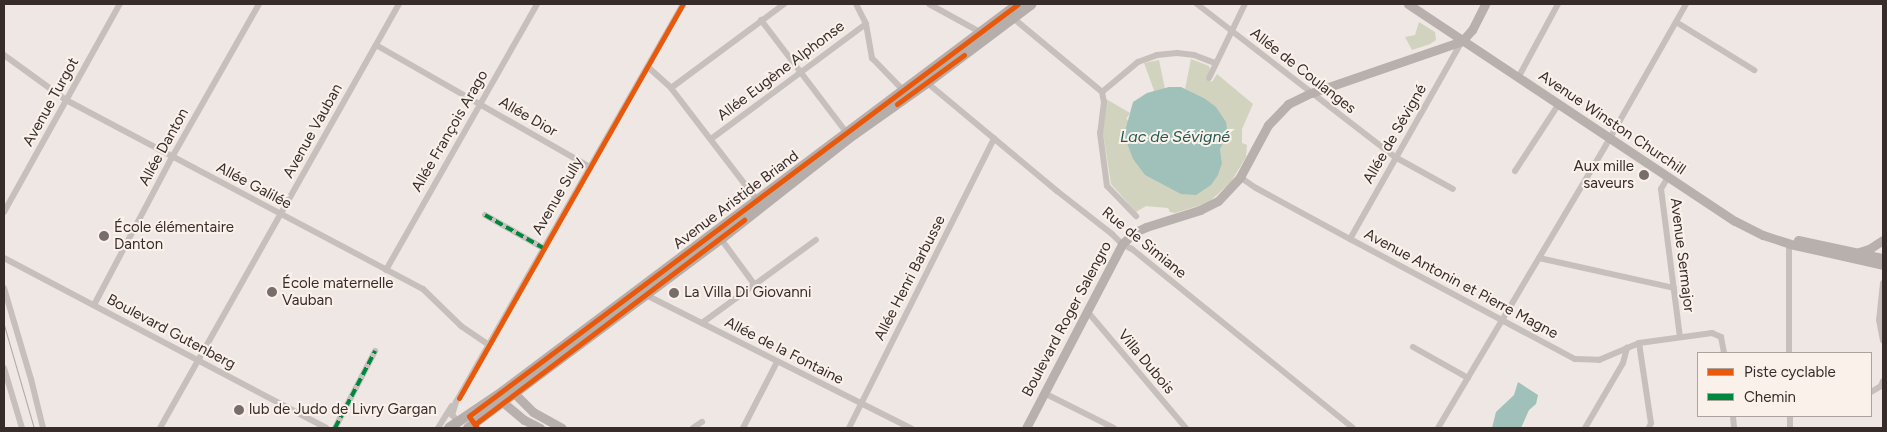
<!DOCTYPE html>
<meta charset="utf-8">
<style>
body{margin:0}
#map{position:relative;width:1887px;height:432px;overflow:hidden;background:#eee7e3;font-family:Figtree,sans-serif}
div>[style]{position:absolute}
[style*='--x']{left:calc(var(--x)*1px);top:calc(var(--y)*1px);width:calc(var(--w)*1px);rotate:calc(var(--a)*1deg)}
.green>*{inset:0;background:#d2d3be}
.water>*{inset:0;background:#a0c0ba}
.street>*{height:6px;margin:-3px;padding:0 3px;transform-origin:3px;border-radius:3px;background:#c7bfbc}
.secondary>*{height:9px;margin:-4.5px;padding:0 4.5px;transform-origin:4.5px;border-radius:4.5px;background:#b8b0ad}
.primary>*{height:10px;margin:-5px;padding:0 5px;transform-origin:5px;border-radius:5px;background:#b6aeab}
.tram>*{height:1px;margin:-0.5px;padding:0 0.5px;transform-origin:0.5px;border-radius:0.5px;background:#afa9a6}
.quiet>*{height:4px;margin-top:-2px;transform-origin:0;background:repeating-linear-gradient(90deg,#00873e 0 8px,transparent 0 12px)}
.cycleway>*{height:5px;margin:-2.5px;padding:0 2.5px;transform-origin:2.5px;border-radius:2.5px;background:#e8590c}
.dots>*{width:14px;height:14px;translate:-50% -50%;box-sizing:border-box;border:2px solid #faf1eb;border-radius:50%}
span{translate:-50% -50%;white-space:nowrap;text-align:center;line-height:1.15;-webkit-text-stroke:4px #faf1eb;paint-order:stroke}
.street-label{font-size:15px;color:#382c2a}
.poi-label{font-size:15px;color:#382c2a}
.right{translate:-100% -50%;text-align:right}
.left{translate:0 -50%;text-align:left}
.water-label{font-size:16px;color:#205953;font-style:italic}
.frame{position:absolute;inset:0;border:5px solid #382c2a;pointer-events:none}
.legend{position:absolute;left:1697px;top:352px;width:175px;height:65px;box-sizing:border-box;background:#faf1eb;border:1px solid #aca29e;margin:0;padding:6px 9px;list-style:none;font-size:15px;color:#382c2a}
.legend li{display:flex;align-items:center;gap:10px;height:25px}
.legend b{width:25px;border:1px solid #aca29e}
</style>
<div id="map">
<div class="green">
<div style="clip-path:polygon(1419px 22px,1435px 32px,1436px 40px,1430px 44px,1412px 50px,1405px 37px,1415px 35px)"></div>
<div style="clip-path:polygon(1191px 59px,1209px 66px,1210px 69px,1206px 79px,1212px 82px,1217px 74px,1253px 104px,1242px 129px,1242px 143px,1247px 145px,1246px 157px,1231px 182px,1208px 203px,1175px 213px,1170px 212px,1168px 208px,1146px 206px,1136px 212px,1111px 184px,1103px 133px,1106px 99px,1130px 113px,1126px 119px,1222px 163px,1220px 149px,1228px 135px,1204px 98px,1185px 89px)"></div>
<div style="clip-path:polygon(1159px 60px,1165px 89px,1155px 93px,1144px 63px)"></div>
</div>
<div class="water">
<div style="clip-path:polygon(1169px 87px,1181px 87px,1204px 98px,1216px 107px,1226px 122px,1228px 135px,1220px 149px,1222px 163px,1218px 175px,1211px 185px,1196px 195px,1181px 194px,1145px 175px,1133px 159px,1124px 135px,1133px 102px,1147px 93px)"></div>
<div style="clip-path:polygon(1518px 382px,1538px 395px,1536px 404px,1529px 410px,1521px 428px,1492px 428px,1496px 412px,1514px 395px)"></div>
</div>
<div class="street">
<div style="--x:856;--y:4;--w:22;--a:63"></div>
<div style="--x:866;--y:24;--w:35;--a:80"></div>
<div style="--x:872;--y:58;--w:45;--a:45.9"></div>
<div style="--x:929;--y:4;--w:60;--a:28.7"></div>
<div style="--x:1197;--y:4;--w:250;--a:37.7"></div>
<div style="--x:1395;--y:157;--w:66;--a:28.9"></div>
<div style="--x:1013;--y:18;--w:116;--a:39.7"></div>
<div style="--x:761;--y:20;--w:141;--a:52.8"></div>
<div style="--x:1676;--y:22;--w:92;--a:31.6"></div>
<div style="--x:376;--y:45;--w:246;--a:29.7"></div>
<div style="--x:4;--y:55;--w:77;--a:36"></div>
<div style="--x:66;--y:100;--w:404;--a:27.9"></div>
<div style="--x:423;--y:289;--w:53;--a:44.2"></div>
<div style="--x:461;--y:326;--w:32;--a:34"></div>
<div style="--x:648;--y:67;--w:31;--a:42"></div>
<div style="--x:671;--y:88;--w:141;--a:52.5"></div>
<div style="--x:1209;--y:78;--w:82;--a:-64.1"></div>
<div style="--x:1518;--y:78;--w:84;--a:-61.6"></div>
<div style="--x:925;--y:81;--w:172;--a:39.8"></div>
<div style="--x:1057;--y:191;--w:70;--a:38"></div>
<div style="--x:1112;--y:234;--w:14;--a:45"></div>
<div style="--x:1122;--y:244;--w:11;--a:27"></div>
<div style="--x:1132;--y:249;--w:284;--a:39"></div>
<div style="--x:671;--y:88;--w:141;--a:-36.6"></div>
<div style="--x:1102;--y:92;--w:10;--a:79"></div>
<div style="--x:1104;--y:102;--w:31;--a:97"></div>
<div style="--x:1100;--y:133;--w:53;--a:82.5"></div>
<div style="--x:1107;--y:186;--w:42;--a:46"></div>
<div style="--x:1102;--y:92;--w:47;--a:-39.8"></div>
<div style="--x:1138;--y:62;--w:20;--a:-20"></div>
<div style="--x:1157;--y:55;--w:20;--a:-6"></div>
<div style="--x:1177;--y:53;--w:17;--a:7"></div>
<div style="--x:1194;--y:55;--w:22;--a:21"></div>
<div style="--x:711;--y:139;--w:193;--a:-36.6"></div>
<div style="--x:1515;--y:171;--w:79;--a:-56.9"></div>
<div style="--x:1240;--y:177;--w:19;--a:35"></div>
<div style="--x:1256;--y:188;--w:107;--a:28.5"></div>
<div style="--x:1350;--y:239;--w:255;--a:28.1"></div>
<div style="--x:1575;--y:359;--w:24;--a:2"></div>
<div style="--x:1599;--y:360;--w:43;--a:-23"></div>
<div style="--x:1639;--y:343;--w:74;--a:-7.8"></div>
<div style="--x:1712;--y:333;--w:10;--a:24"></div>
<div style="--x:1721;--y:337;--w:16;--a:79"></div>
<div style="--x:1668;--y:177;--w:14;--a:120"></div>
<div style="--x:1661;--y:189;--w:149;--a:82.7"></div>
<div style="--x:4;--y:212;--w:238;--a:-60.9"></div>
<div style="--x:485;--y:215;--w:67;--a:29.6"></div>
<div style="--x:721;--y:239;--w:56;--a:53.7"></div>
<div style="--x:1350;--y:239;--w:227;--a:-60.5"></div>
<div style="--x:4;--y:258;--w:364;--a:27.8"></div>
<div style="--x:1539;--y:258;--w:138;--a:12.5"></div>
<div style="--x:386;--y:270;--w:306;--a:-60.4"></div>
<div style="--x:1883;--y:283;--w:37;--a:96"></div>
<div style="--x:1879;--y:320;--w:21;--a:79"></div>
<div style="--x:4;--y:288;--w:95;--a:73.5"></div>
<div style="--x:31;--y:379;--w:50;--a:76.2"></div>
<div style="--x:646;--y:295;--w:297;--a:26.7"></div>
<div style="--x:94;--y:305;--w:165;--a:-62.2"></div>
<div style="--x:171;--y:159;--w:178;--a:-60.4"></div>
<div style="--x:1087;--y:311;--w:153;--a:49.8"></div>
<div style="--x:702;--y:323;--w:141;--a:-36.1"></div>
<div style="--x:1639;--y:343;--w:81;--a:81.5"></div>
<div style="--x:1651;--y:423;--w:5;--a:112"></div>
<div style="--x:1413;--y:347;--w:63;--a:29.4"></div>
<div style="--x:1789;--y:353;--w:104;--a:-90"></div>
<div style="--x:1789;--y:249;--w:5;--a:-79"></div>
<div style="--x:1790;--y:244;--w:3;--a:0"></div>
<div style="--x:4;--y:368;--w:63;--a:73.3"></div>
<div style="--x:1871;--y:392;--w:12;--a:-31"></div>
<div style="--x:1881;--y:386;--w:5;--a:-68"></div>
<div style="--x:1044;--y:393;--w:78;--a:26.6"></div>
<div style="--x:1733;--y:416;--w:12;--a:85"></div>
<div style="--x:1790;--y:416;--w:12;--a:90"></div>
<div style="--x:459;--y:422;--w:10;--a:-135"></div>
<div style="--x:452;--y:415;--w:14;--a:-73"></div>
<div style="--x:456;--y:402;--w:458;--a:-60.3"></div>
<div style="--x:160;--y:428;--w:487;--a:-60.6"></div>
<div style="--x:335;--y:428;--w:87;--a:-62.5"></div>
<div style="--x:438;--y:428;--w:26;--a:-58"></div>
<div style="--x:693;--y:428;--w:11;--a:-34"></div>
<div style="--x:743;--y:428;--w:74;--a:-62.7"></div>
<div style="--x:849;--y:428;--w:324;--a:-63.4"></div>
<div style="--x:1438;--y:428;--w:329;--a:-59.3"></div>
<div style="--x:1606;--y:145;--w:162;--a:-60.4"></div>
<div style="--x:1585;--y:428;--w:75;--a:-59.7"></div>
<div style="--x:1623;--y:363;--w:16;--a:-75"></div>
</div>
<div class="secondary">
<div style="--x:1408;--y:4;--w:392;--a:33.6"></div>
<div style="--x:1735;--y:221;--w:31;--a:27"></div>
<div style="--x:1763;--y:235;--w:28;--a:18"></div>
<div style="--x:1790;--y:244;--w:95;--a:12.7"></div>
<div style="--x:1798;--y:240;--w:87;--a:12"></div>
<div style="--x:1859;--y:252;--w:10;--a:-17"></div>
<div style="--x:1869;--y:249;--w:17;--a:-33"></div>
<div style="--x:540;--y:428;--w:18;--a:-153"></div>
<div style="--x:524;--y:420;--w:26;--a:-140"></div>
<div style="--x:504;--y:403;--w:11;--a:-100"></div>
<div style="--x:502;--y:392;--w:13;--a:9"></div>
<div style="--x:515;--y:394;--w:25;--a:45"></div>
<div style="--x:533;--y:412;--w:33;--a:29"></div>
<div style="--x:1026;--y:428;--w:208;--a:-62.4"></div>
<div style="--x:1122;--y:244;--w:18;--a:-43"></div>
<div style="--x:1135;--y:232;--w:12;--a:-24"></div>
<div style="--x:1146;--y:227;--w:57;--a:-17.5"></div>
<div style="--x:1200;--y:210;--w:20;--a:-27"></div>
<div style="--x:1218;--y:201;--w:33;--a:-47"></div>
<div style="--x:1240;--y:177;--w:59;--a:-61.7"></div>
<div style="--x:1268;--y:125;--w:29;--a:-46"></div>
<div style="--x:1288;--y:104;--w:25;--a:-26"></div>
<div style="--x:1311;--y:93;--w:160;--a:-19"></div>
<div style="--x:1462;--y:41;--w:15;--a:-48"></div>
<div style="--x:1472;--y:30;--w:29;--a:-63"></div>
</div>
<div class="primary">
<div style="--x:449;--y:428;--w:64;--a:-34.2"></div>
<div style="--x:502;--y:392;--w:646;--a:-36.94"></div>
<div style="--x:468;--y:428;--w:316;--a:-36.8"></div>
<div style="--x:721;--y:239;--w:162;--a:-38.2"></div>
<div style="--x:848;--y:139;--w:97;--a:-35.3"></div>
<div style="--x:927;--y:83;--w:131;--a:-37"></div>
</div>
<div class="tram">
<div style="--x:4;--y:325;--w:107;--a:73.8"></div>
</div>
<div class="quiet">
<div style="--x:485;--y:215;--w:67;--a:29.6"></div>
<div style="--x:335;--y:428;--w:87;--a:-62.5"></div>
</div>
<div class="cycleway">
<div style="--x:897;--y:104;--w:83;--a:-36.2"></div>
<div style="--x:459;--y:398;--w:453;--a:-60.4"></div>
<div style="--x:475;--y:424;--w:338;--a:-37.2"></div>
<div style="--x:477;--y:428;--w:14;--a:-124"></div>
<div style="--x:469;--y:416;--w:686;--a:-36.89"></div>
</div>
<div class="dots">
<div style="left:1644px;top:175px;background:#786d6b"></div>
<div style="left:104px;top:236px;background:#786d6b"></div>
<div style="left:272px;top:292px;background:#786d6b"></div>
<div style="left:674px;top:293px;background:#786d6b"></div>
<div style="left:239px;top:410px;background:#786d6b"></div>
</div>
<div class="street-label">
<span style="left:781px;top:71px;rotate:-37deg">Allée Eugène Alphonse</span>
<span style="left:1303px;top:71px;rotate:38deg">Allée de Coulanges</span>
<span style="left:51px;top:102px;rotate:-61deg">Avenue Turgot</span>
<span style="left:528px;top:117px;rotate:30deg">Allée Dior</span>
<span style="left:1612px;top:123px;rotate:34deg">Avenue Winston Churchill</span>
<span style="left:313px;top:131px;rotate:-61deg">Avenue Vauban</span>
<span style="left:450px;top:131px;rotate:-60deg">Allée François Arago</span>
<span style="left:1395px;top:134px;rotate:-60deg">Allée de Sévigné</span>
<span style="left:164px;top:147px;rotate:-61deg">Allée Danton</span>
<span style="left:254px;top:186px;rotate:28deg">Allée Galilée</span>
<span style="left:558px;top:196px;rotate:-60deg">Avenue Sully</span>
<span style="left:736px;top:200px;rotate:-37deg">Avenue Aristide Briand</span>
<span style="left:1144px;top:243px;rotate:39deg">Rue de Simiane</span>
<span style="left:1682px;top:255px;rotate:83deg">Avenue Sermajor</span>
<span style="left:910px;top:278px;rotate:-63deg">Allée Henri Barbusse</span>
<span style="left:1461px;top:284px;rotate:28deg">Avenue Antonin et Pierre Magne</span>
<span style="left:1067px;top:319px;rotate:-62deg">Boulevard Roger Salengro</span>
<span style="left:171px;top:332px;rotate:28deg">Boulevard Gutenberg</span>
<span style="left:784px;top:351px;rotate:27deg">Allée de la Fontaine</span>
<span style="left:1146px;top:362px;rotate:50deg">Villa Dubois</span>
</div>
<div class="poi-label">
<span class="right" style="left:1634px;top:175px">Aux mille<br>saveurs</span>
<span class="left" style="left:114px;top:236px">École élémentaire<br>Danton</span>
<span class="left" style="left:282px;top:292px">École maternelle<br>Vauban</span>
<span class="left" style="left:684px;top:293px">La Villa Di Giovanni</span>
<span class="left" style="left:249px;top:410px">lub de Judo de Livry Gargan</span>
</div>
<div class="water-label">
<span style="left:1175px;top:137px">Lac de Sévigné</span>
</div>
<div class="frame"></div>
<ul class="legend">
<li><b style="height:6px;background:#e8590c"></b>Piste cyclable</li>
<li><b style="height:6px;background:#00873e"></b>Chemin</li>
</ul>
</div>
